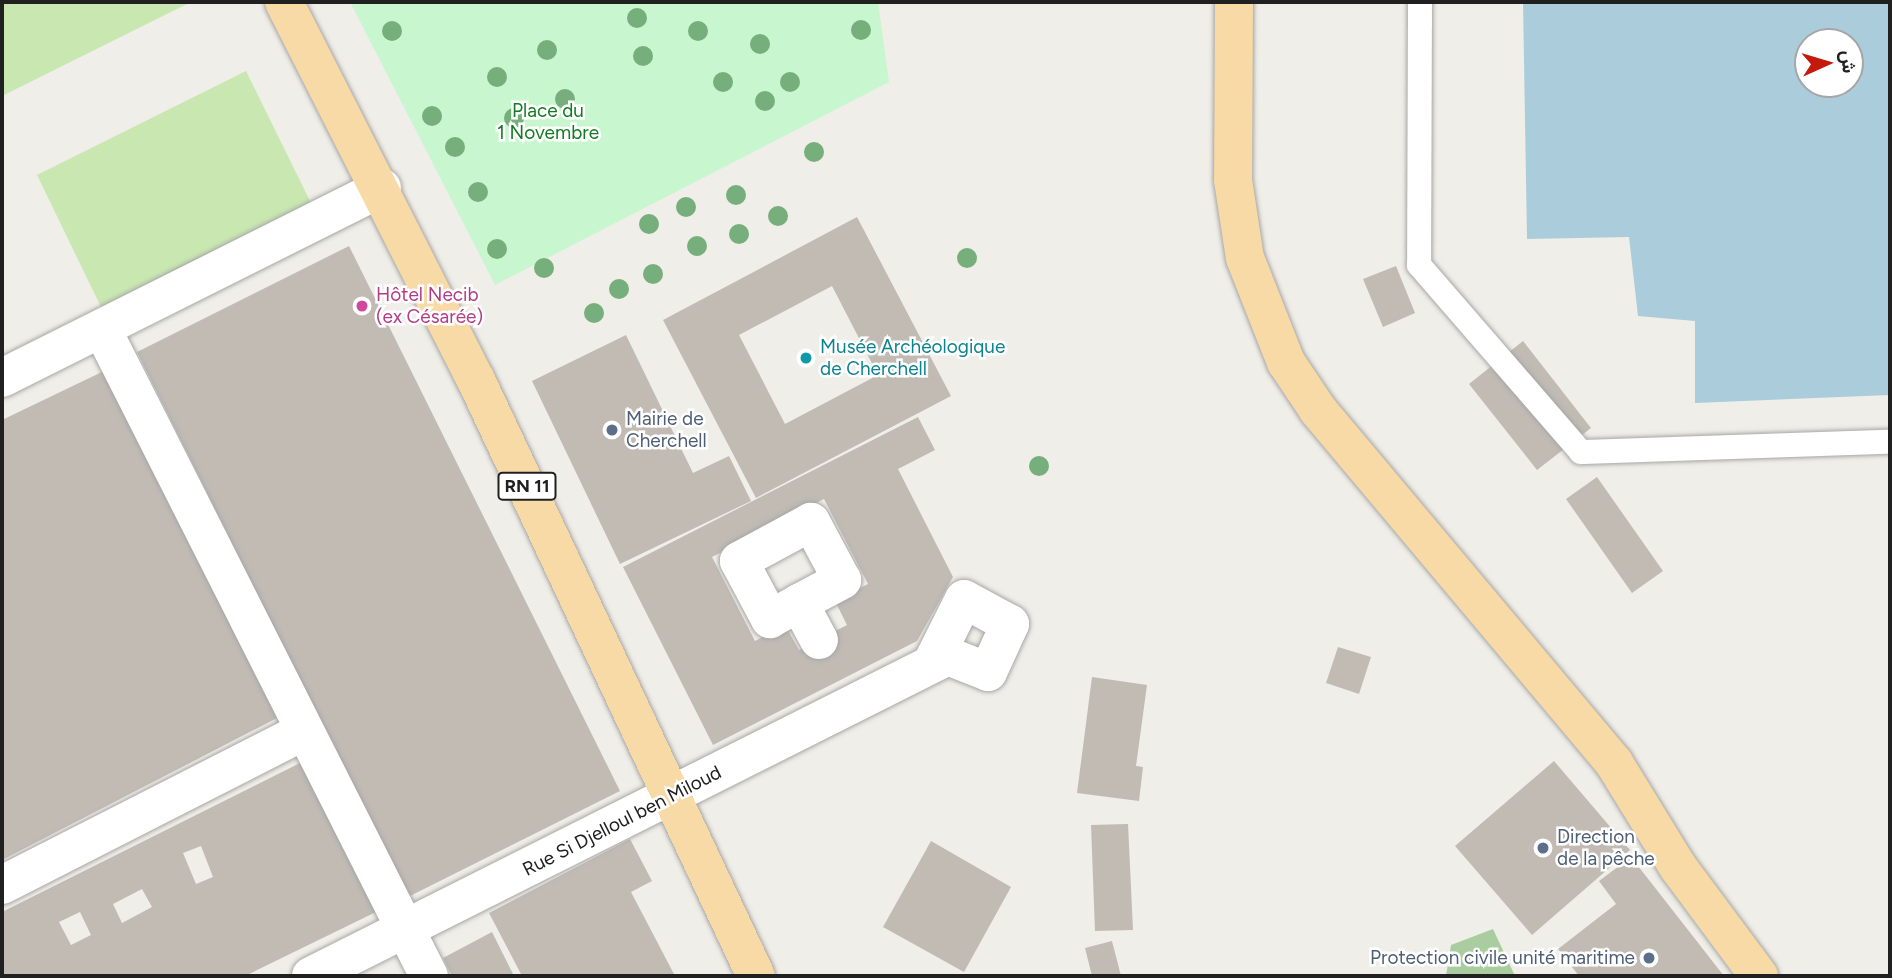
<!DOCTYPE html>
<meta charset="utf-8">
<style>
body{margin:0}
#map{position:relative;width:1892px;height:978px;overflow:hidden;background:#f0eee8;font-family:Figtree,Vazirmatn,sans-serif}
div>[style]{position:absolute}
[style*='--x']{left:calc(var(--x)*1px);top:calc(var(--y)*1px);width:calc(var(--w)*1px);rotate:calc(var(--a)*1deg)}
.grass>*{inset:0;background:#c8e7b1}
.forest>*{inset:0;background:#a9cd9f}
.park>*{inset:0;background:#c8f7cf}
.water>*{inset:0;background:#abcddb}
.building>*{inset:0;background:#c1bbb4}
.roads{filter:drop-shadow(0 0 2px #a7a7a7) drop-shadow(0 0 2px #a7a7a7)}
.lane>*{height:24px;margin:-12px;padding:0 12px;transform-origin:12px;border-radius:12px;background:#fff}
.street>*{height:38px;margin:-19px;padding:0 19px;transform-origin:19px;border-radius:19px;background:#fff}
.primary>*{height:38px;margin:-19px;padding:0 19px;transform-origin:19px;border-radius:19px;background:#f7daa6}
.trees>*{width:20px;height:20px;margin:-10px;border-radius:50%;background:#76af7b}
.dots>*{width:19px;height:19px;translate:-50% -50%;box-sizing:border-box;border:4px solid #fff;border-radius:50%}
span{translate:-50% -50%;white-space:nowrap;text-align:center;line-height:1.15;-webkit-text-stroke:5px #fff;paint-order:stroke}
.shield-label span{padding:2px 5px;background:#fff;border:2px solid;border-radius:5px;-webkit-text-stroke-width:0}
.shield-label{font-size:18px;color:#202020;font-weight:700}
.park-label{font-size:19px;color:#127b22}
.hotel-label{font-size:19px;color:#b23c85}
.left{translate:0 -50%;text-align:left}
.culture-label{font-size:19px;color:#0d838f}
.service-label{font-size:19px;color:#4e5e75}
.right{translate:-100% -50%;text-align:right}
.street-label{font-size:19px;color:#202020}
.frame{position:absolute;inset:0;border:4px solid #202020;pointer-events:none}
.north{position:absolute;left:1794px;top:28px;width:70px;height:70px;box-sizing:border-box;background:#fff;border:2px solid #a6a6a6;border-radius:50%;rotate:86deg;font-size:19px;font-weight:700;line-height:28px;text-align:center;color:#202020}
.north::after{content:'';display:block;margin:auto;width:24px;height:32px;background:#c5190c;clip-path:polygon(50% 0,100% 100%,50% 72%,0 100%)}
</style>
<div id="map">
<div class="grass">
<div style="clip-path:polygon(2px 2px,191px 2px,2px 96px)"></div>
<div style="clip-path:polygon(246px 71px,311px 203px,101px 307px,37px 175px)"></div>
</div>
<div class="forest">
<div style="clip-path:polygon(1493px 929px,1515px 976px,1446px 976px,1451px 945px)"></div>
</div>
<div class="park">
<div style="clip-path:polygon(350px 2px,878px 2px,889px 82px,495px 285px)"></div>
</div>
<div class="water">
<div style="clip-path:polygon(evenodd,1523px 2px,1890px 2px,1890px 395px,1695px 403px,1695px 321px,1638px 316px,1629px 237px,1527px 239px,1523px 2px,1808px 42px,1850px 42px,1850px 84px,1808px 84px,1808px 42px)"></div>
</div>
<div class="building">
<div style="clip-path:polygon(evenodd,857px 217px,951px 396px,756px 498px,663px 320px,857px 217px,832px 286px,878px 375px,785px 424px,739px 335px,832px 286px)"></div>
<div style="clip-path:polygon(349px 246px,620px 791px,408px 897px,137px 352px)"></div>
<div style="clip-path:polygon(1396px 266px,1415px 313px,1383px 327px,1363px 279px)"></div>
<div style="clip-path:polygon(626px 335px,693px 473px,729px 456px,751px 501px,620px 564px,532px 381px)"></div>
<div style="clip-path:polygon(1523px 341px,1591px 428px,1537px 470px,1469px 384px)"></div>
<div style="clip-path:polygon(106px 370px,279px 717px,2px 860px,2px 420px)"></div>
<div style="clip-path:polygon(evenodd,918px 417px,935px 450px,898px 469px,953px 577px,917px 641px,713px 745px,623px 567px,918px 417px,824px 499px,868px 584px,835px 601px,847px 625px,799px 650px,785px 625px,755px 641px,712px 557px,824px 499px)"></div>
<div style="clip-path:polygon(1597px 477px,1663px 571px,1632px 593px,1566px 499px)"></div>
<div style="clip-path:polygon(1338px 647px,1371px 657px,1359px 694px,1326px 683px)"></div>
<div style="clip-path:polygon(1092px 677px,1147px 685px,1136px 766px,1143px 767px,1139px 801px,1077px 793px)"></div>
<div style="clip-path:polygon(evenodd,304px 761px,376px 912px,245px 976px,2px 976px,2px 912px,304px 761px,201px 846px,213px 877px,196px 884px,183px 853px,201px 846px,304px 761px,142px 889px,152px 907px,122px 923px,113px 904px,142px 889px,304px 761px,80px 912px,91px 935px,71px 945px,59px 922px,80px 912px)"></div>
<div style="clip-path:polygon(1554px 761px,1630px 850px,1532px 935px,1455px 846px)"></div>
<div style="clip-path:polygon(1128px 824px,1133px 930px,1095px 931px,1091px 825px)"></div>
<div style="clip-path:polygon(630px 839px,652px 881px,631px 892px,675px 976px,522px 976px,489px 913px)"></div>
<div style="clip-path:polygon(931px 841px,1011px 887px,964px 972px,883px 927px)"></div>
<div style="clip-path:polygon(1631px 857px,1724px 976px,1579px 976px,1558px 949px,1616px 904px,1599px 881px)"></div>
<div style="clip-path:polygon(492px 932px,514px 976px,452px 976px,443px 958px)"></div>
<div style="clip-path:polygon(1112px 941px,1121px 976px,1092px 976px,1085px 948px)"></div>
</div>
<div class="roads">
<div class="lane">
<div style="--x:1420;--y:2;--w:263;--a:90.2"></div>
<div style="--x:1419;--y:265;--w:247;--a:49.1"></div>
<div style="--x:1581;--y:452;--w:309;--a:-1.9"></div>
</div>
<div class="street">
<div style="--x:102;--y:329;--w:725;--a:63.19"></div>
<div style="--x:2;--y:378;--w:425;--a:-26.6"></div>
<div style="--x:799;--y:603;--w:49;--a:-28.1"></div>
<div style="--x:842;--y:580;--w:66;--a:-118.1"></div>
<div style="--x:811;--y:522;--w:82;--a:151.6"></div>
<div style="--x:739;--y:561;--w:66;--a:61.9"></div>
<div style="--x:770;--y:619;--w:33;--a:-29"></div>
<div style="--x:799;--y:603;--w:42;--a:61.6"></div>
<div style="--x:2;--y:885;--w:339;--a:-27"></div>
<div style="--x:311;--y:976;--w:713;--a:-26.67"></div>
<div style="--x:948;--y:656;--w:43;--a:21.8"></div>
<div style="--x:988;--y:672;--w:53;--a:-65.4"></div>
<div style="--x:1010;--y:624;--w:52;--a:-151.5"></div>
<div style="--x:964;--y:599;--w:72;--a:116.6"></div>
</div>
<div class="primary">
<div style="--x:284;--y:2;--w:424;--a:63.1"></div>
<div style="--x:476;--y:380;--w:658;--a:64.84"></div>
<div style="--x:1234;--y:2;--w:178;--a:90.3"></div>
<div style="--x:1233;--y:180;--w:79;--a:81.3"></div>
<div style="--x:1245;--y:258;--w:112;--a:68.5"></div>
<div style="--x:1286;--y:362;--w:58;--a:56.3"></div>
<div style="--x:1318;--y:410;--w:461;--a:50"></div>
<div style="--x:1614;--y:763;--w:122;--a:58.4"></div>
<div style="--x:1678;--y:867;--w:136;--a:53.4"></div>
</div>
</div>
<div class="trees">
<div style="left:637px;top:18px"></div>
<div style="left:861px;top:30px"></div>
<div style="left:392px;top:31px"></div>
<div style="left:698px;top:31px"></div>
<div style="left:760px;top:44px"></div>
<div style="left:547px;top:50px"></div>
<div style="left:643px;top:56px"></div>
<div style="left:497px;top:77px"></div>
<div style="left:723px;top:82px"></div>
<div style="left:790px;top:82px"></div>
<div style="left:565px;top:99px"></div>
<div style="left:765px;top:101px"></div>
<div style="left:432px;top:116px"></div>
<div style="left:514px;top:118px"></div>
<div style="left:455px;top:147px"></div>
<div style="left:814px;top:152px"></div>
<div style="left:478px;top:192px"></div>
<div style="left:736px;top:195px"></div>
<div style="left:686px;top:207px"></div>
<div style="left:778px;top:216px"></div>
<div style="left:649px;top:224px"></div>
<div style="left:739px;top:234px"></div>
<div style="left:697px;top:246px"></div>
<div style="left:497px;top:249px"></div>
<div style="left:967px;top:258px"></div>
<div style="left:544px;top:268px"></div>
<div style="left:653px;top:274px"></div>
<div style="left:619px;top:289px"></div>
<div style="left:594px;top:313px"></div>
<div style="left:1039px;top:466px"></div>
</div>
<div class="dots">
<div style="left:362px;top:306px;background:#d1479c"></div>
<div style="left:806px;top:358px;background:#0f9aa8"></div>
<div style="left:612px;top:430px;background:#5c6f8a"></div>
<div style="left:1543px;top:848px;background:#5c6f8a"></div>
<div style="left:1649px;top:958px;background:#5c6f8a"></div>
</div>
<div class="shield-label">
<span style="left:527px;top:486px">RN 11</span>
</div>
<div class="park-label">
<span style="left:548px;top:122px">Place du<br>1 Novembre</span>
</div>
<div class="hotel-label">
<span class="left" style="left:376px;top:306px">Hôtel Necib<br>(ex Césarée)</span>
</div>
<div class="culture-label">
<span class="left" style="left:820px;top:358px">Musée Archéologique<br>de Cherchell</span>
</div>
<div class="service-label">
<span class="left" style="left:626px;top:430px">Mairie de<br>Cherchell</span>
<span class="left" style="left:1557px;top:848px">Direction<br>de la pêche</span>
<span class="right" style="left:1635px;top:958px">Protection civile unité maritime</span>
</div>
<div class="street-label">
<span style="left:622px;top:821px;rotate:-27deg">Rue Si Djelloul ben Miloud</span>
</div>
<div class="frame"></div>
<div class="north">ش</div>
</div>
